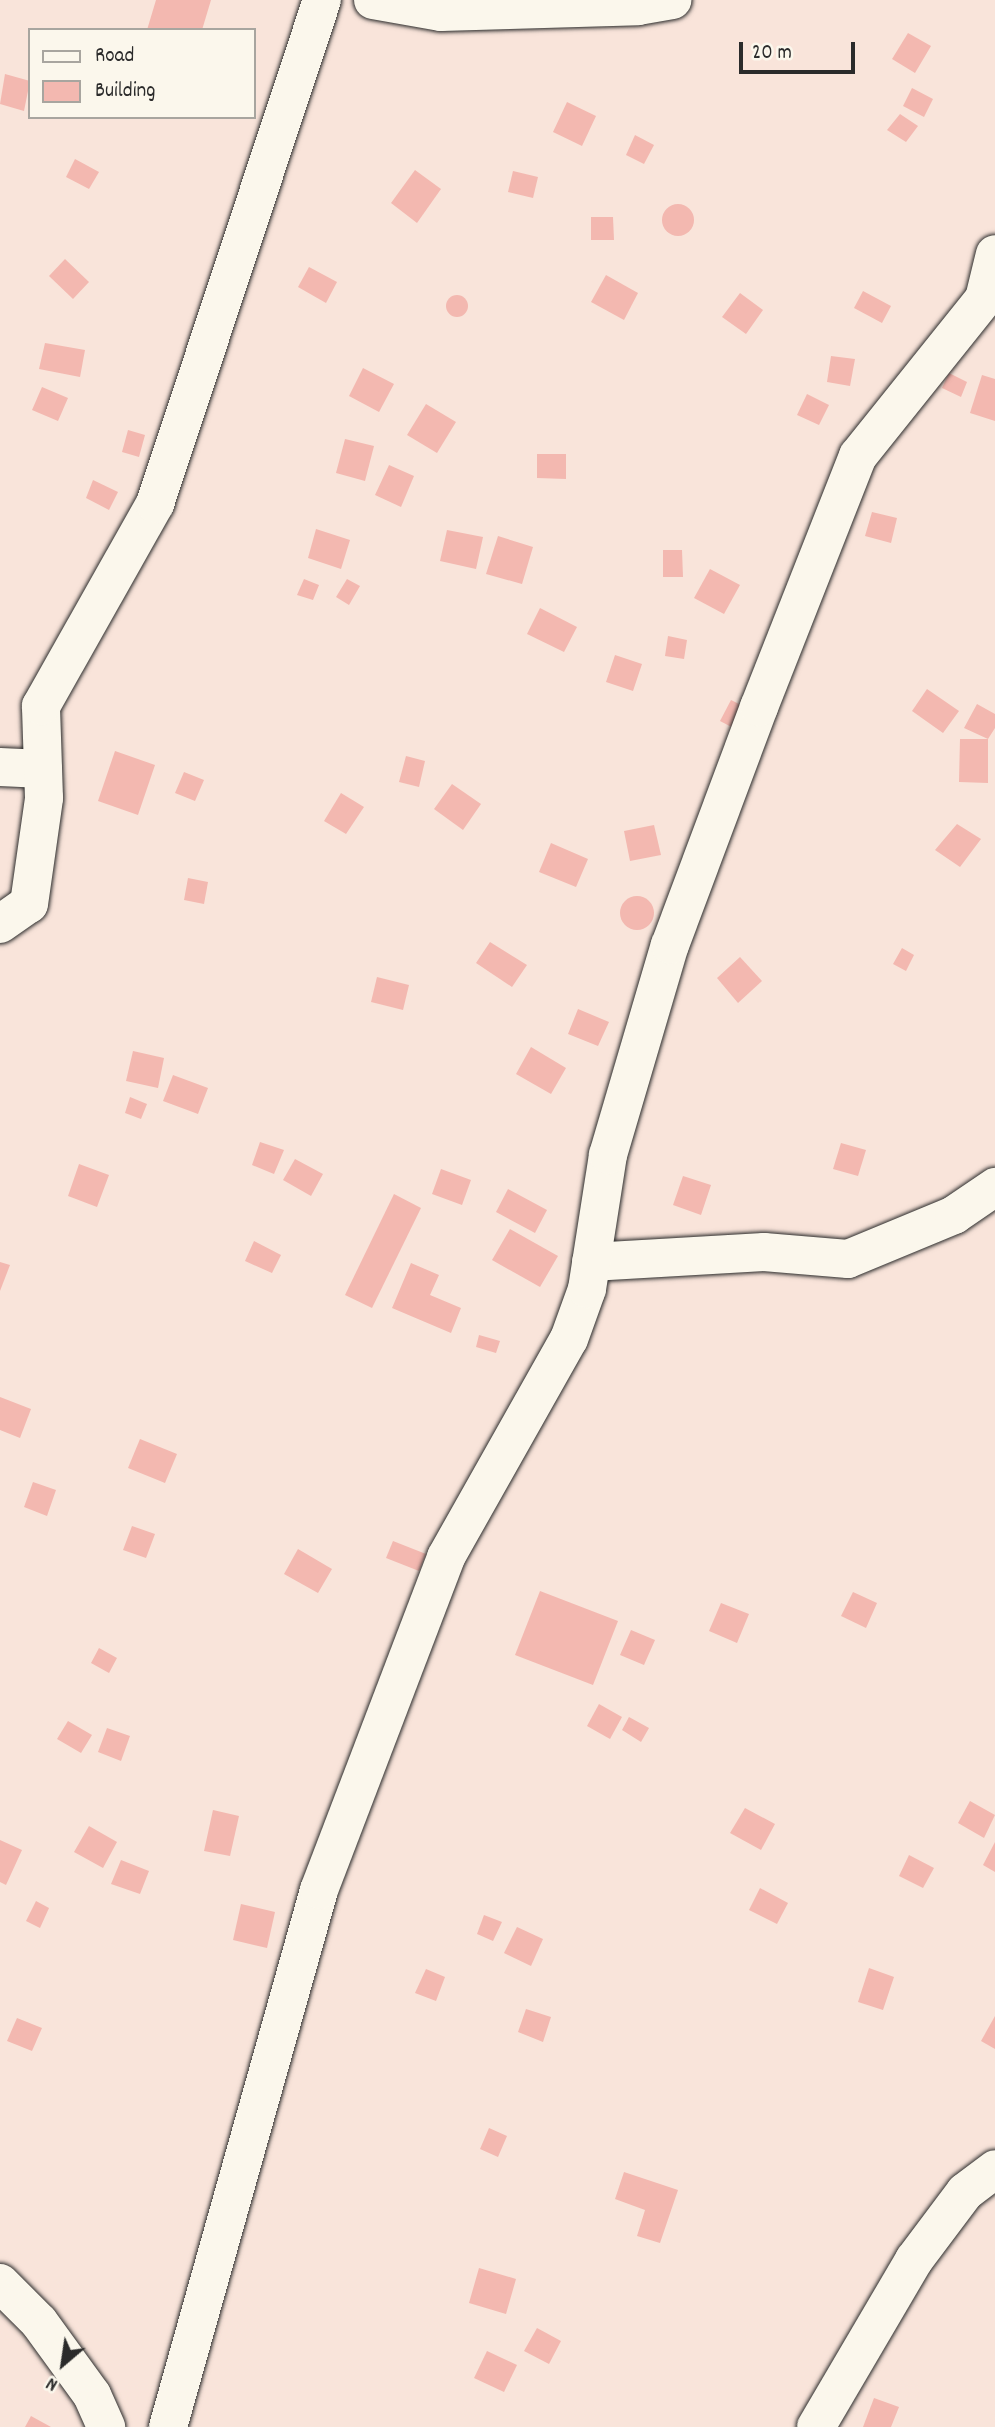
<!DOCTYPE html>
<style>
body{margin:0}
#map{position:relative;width:995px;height:2427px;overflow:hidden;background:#f9e4da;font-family:Dekko,sans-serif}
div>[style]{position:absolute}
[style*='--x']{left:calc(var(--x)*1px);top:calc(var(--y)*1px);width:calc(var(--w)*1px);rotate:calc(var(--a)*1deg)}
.building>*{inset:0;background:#f3b8b0}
.round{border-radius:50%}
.roads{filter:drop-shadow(0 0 2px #2b2b2b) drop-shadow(0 0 2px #2b2b2b)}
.minor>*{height:38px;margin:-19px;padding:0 19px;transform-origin:19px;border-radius:19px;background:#fbf7ec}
span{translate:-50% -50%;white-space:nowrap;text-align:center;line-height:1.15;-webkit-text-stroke:6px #fbf7ec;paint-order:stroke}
.legend{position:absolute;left:28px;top:28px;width:228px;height:91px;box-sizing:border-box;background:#fbf7ec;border:2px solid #a8a59f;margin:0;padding:9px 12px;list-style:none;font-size:21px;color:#2b2b2b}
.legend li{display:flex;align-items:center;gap:14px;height:35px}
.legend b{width:35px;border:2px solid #a8a59f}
.north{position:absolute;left:28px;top:2329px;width:70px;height:70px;-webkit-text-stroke:5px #fbf7ec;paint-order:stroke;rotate:209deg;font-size:19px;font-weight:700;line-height:28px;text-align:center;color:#2b2b2b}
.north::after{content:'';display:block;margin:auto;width:24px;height:32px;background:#2b2b2b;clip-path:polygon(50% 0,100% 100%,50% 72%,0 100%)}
.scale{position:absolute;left:739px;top:42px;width:116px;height:32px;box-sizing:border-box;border:4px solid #2b2b2b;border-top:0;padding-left:9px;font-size:21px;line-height:24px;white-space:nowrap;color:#2b2b2b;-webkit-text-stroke:5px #fbf7ec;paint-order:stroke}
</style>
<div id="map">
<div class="building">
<div style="clip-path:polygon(156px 0,211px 0,202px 30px,147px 30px)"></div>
<div style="clip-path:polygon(908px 33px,931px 46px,915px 73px,892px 59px)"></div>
<div style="clip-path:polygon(5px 74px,30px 81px,24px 111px,0 104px)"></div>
<div style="clip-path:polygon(912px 88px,933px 99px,924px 117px,903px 106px)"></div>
<div style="clip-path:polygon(567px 102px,596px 116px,582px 146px,553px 132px)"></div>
<div style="clip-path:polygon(900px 114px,918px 126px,906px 142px,887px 130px)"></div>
<div style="clip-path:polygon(635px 135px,654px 145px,644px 164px,626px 155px)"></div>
<div style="clip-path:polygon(75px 159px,99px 172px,89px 189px,66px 177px)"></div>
<div style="clip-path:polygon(415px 170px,441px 189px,417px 223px,391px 203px)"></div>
<div style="clip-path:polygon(513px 171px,538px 177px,533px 198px,508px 192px)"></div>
<div class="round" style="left:662px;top:204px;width:32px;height:32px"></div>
<div style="clip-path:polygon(591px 217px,613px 217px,614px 240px,591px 240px)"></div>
<div style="clip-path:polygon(65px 259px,89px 282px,73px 299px,49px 276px)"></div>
<div style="clip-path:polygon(309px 267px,337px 282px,326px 303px,298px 287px)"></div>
<div style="clip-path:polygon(606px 275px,638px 293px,624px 320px,591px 302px)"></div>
<div style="clip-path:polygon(863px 291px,891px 306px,882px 323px,854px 308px)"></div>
<div style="clip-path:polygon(740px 293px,763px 310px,746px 334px,722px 317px)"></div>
<div class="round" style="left:446px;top:295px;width:22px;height:22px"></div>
<div style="clip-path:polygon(45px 343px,85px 350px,80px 377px,39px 369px)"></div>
<div style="clip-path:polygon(831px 356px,855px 359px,850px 386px,827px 382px)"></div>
<div style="clip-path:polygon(363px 368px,394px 384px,379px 412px,349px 396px)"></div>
<div style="clip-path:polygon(949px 373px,967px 382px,961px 397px,942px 388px)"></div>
<div style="clip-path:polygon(982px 375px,995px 379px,995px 421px,970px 413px)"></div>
<div style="clip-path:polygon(42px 387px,68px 398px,58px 421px,32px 410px)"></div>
<div style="clip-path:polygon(807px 394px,829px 405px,819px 425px,797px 415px)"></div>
<div style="clip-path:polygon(426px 404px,456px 422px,437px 453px,407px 435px)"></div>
<div style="clip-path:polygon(128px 430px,145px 435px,139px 457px,122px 452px)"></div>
<div style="clip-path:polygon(345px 439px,374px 446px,365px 481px,336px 473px)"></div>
<div style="clip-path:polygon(537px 454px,566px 454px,566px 479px,537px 478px)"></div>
<div style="clip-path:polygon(389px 465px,414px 476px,401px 507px,375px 495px)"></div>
<div style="clip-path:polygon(93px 480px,118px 492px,109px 510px,86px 498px)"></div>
<div style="clip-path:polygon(872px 512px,897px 518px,891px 543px,865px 536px)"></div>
<div style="clip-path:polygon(316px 529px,350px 540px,341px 569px,308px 558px)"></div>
<div style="clip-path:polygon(447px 530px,483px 537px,476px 569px,440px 561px)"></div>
<div style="clip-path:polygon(498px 536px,533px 547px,522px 584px,486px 574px)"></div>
<div style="clip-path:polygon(663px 550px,682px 550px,683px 577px,663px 577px)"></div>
<div style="clip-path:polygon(710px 569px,740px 585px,724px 614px,694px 598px)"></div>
<div style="clip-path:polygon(304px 579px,319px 585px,313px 600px,297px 595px)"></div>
<div style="clip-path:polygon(347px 579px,360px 586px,349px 605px,336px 597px)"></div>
<div style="clip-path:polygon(540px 608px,577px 627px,564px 652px,527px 634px)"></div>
<div style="clip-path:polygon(668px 636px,687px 640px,684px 659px,665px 656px)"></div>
<div style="clip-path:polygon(615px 655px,642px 664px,633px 691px,606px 682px)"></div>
<div style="clip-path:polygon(927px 689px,959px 711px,943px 733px,912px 711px)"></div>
<div style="clip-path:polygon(731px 700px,753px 711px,741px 732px,720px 721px)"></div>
<div style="clip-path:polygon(977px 704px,995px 714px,995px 728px,988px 739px,988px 783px,959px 782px,960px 739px,988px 739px,964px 728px)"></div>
<div style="clip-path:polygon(115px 751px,155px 765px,138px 815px,98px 801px)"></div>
<div style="clip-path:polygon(406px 756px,425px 761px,419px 787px,399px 782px)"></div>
<div style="clip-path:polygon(184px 772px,204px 780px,195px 801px,175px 793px)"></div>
<div style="clip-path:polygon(452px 784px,481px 804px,463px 830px,434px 809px)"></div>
<div style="clip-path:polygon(341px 793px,364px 807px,346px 834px,324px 821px)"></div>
<div style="clip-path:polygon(957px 824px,981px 839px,960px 867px,935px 850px)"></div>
<div style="clip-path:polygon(654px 825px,661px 855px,630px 861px,624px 831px)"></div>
<div style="clip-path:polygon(551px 843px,588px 859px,576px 887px,539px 872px)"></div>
<div style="clip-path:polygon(188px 878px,208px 882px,204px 904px,184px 900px)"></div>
<div class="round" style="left:620px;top:896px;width:34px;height:34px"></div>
<div style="clip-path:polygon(490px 942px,527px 965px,512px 987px,476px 963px)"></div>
<div style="clip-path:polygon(902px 948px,914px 955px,906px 971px,893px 964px)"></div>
<div style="clip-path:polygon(740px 957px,762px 981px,738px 1003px,717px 978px)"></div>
<div style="clip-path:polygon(377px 977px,409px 985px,403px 1010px,371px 1002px)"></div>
<div style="clip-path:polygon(578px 1009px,609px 1022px,598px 1046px,568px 1034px)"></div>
<div style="clip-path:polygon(531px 1047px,566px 1068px,551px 1094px,516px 1074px)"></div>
<div style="clip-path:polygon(133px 1051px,164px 1058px,158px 1088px,126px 1081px)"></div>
<div style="clip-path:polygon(173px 1075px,208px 1088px,198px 1114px,163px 1101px)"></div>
<div style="clip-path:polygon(130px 1097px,147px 1104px,141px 1119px,125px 1113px)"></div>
<div style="clip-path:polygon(260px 1142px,284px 1150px,274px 1174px,252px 1165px)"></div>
<div style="clip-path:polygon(841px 1143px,866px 1150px,858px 1176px,833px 1169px)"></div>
<div style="clip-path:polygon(295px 1159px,323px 1174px,311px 1196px,283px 1180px)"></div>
<div style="clip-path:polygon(79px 1164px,109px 1175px,97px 1207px,68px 1196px)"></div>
<div style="clip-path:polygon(441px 1169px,471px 1180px,462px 1205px,432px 1194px)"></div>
<div style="clip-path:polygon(683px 1176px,711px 1185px,701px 1215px,673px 1205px)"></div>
<div style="clip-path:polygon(508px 1189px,547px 1210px,535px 1233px,496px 1212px)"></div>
<div style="clip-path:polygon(394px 1194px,421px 1208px,372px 1308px,345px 1295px)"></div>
<div style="clip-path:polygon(510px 1229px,558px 1256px,540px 1287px,492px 1260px)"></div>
<div style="clip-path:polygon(254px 1241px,281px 1255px,272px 1273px,245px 1261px)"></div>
<div style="clip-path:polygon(0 1262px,10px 1265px,0 1291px)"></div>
<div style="clip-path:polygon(411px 1263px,439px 1275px,430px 1295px,461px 1308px,451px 1333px,392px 1308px)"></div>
<div style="clip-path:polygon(479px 1335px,500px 1341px,496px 1353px,476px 1347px)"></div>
<div style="clip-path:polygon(0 1397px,31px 1409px,20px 1438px,0 1430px)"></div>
<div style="clip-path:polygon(140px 1439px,177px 1454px,165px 1483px,128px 1468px)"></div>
<div style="clip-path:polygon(33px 1482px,56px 1490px,47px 1516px,24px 1507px)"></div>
<div style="clip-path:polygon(132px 1526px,155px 1534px,146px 1558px,123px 1550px)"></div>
<div style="clip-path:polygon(393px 1541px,426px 1554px,419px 1571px,386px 1558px)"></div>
<div style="clip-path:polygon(298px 1549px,332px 1569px,318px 1593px,284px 1574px)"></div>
<div style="clip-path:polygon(540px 1591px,618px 1621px,593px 1685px,515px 1655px)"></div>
<div style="clip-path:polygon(853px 1592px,877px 1603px,866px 1628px,841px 1616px)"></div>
<div style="clip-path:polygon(721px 1603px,749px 1614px,737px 1643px,709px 1631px)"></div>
<div style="clip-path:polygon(631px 1630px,655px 1640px,644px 1665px,620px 1655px)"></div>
<div style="clip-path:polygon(99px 1648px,117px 1658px,109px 1673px,91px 1663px)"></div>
<div style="clip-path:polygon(599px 1704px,622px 1717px,610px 1739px,587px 1726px)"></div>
<div style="clip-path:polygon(629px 1717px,649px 1728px,641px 1742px,622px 1730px)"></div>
<div style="clip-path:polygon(68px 1721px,92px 1735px,81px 1753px,57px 1739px)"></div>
<div style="clip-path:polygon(107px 1728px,130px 1736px,121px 1761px,98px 1752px)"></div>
<div style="clip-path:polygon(970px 1801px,995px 1815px,984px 1838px,958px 1823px)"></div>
<div style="clip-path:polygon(745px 1808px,775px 1824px,761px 1850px,730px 1833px)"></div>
<div style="clip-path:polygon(213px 1810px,239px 1816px,230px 1856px,204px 1851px)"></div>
<div style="clip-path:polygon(89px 1826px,117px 1842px,103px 1868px,74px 1852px)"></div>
<div style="clip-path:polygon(0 1840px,22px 1850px,6px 1885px,0 1882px)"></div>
<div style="clip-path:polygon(995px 1842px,995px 1872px,983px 1865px)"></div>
<div style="clip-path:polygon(909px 1855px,934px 1868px,923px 1888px,899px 1876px)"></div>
<div style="clip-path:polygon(121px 1860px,149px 1871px,140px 1894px,111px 1884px)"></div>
<div style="clip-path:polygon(760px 1888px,788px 1903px,777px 1924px,749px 1910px)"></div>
<div style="clip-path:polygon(36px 1901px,49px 1908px,40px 1928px,26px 1921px)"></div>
<div style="clip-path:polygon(241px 1904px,275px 1912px,267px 1948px,233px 1940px)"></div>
<div style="clip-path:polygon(484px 1915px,502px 1922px,493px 1941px,477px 1934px)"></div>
<div style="clip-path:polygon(517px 1927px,543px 1939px,531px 1966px,504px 1953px)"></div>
<div style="clip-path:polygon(869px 1968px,894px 1977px,883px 2010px,858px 2002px)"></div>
<div style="clip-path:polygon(426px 1969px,445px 1977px,436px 2001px,415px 1993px)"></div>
<div style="clip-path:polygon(526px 2009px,551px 2017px,543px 2042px,518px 2032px)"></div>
<div style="clip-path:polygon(995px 2016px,995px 2049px,981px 2041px)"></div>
<div style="clip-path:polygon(17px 2018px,42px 2028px,32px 2051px,7px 2041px)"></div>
<div style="clip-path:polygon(489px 2128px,507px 2136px,498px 2157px,480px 2149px)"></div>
<div style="clip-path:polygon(624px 2172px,678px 2190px,660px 2243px,637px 2236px,645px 2210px,615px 2199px)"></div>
<div style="clip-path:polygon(479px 2268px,516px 2279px,506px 2314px,469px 2303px)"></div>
<div style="clip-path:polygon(537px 2328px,561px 2341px,549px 2364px,524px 2351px)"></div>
<div style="clip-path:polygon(487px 2351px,517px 2365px,504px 2392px,474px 2378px)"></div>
<div style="clip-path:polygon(874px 2398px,899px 2407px,891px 2427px,863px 2427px)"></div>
<div style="clip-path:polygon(31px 2416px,51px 2427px,25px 2427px)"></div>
</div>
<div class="roads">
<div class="minor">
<div style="--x:373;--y:0;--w:69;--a:10"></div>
<div style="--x:441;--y:12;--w:197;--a:-1.7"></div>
<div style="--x:638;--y:6;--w:35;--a:-10"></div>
<div style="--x:0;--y:767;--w:43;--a:2.7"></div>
<div style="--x:0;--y:924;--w:35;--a:-35"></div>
<div style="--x:29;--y:904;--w:107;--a:-81.9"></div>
<div style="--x:44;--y:798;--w:92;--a:-91.9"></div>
<div style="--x:41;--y:706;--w:232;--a:-60.6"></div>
<div style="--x:155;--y:504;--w:531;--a:-71.67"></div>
<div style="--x:591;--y:1262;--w:173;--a:-3.3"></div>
<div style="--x:764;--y:1252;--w:84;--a:4.8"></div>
<div style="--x:848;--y:1259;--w:115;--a:-22.5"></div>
<div style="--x:954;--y:1215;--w:50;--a:-34.3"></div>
<div style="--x:0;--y:2283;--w:55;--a:45"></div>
<div style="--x:39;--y:2322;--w:90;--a:54"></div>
<div style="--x:92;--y:2395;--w:35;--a:66"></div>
<div style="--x:168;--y:2427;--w:558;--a:-74.29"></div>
<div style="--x:319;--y:1890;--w:356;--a:-69.1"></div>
<div style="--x:446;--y:1557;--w:250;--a:-60.6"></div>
<div style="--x:569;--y:1339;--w:53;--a:-70.2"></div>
<div style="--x:587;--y:1289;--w:136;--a:-81.1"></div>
<div style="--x:608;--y:1155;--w:219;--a:-73.6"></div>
<div style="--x:670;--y:945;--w:254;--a:-69.5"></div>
<div style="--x:759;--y:707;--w:270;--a:-68.5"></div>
<div style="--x:858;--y:456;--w:201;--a:-51.3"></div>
<div style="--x:984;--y:299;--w:46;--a:-76.3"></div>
<div style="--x:816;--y:2427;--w:194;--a:-59.6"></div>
<div style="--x:914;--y:2260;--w:85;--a:-53.1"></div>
<div style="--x:965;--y:2192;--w:38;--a:-37"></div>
</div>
</div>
<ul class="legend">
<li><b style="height:9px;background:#fbf7ec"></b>Road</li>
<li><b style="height:19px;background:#f3b8b0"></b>Building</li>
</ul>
<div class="north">N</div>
<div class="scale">20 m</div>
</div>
